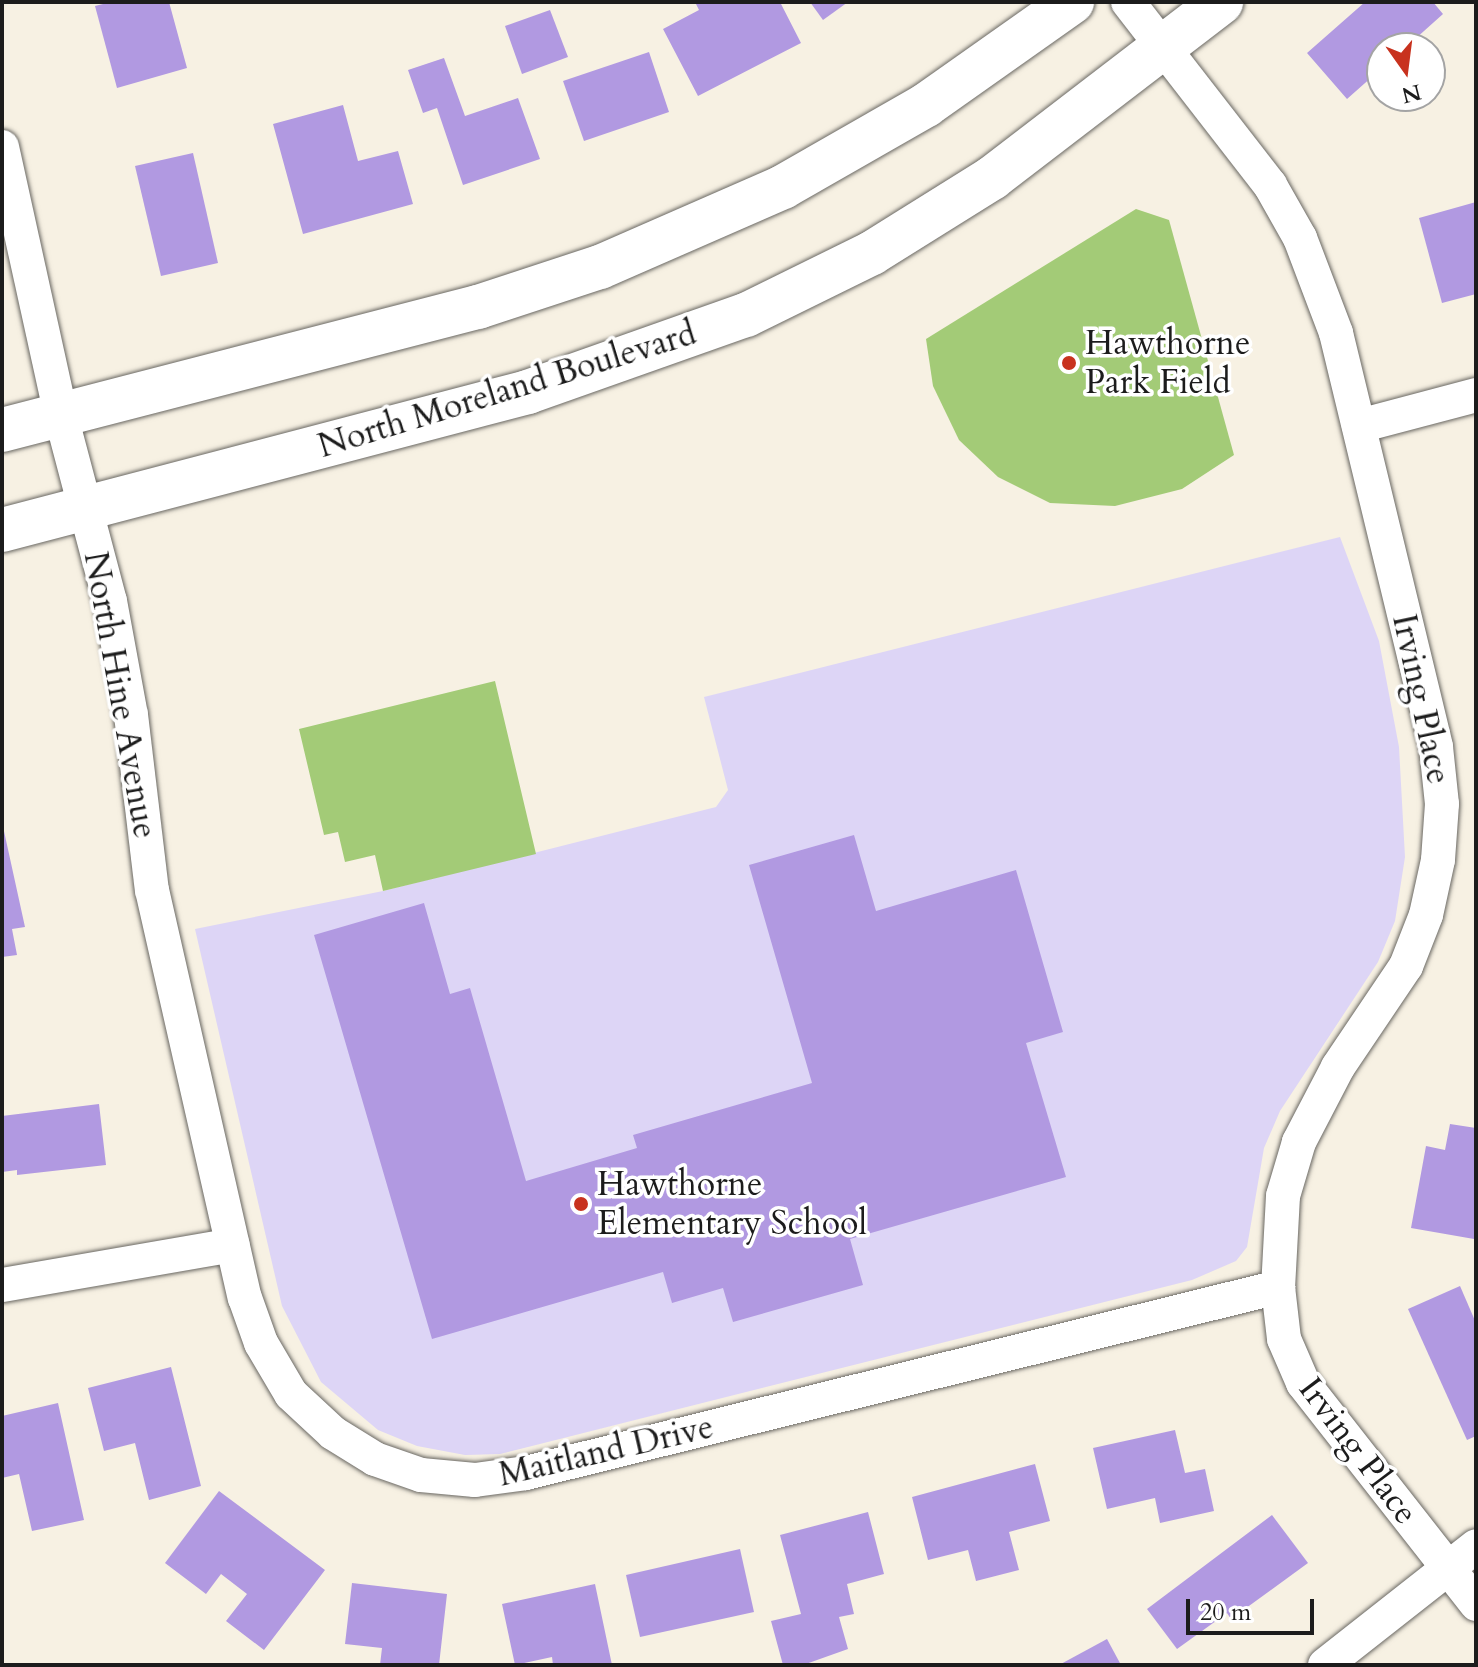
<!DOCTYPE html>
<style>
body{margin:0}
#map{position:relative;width:1478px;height:1667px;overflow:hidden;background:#f7f1e3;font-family:Cardo,serif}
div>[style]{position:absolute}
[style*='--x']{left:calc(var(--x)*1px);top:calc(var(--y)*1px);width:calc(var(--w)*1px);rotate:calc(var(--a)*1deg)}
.built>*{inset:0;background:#ddd5f6}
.green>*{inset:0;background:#a3cb77}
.building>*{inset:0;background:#b199e1}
.roads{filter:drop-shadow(0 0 2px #696762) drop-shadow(0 0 2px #696762)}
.minor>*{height:34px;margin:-17px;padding:0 17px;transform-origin:17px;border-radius:17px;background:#fff}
.tertiary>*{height:44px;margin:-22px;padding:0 22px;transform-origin:22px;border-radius:22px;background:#fff}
.dots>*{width:22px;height:22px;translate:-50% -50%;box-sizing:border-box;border:4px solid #fff;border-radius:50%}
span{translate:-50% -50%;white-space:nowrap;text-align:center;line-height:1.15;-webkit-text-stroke:7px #fff;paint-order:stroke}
.poi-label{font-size:34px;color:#1c1c1c}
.left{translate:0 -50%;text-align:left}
.street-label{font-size:34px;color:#1c1c1c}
.frame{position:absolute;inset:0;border:4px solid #1c1c1c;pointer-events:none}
.north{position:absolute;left:1366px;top:32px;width:80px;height:80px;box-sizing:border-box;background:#fff;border:2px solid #a4a4a4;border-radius:50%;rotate:166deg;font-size:22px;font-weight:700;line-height:32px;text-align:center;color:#1c1c1c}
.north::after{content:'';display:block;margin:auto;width:28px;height:36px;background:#c8321e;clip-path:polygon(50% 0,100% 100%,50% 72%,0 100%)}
.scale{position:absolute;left:1186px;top:1599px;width:128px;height:36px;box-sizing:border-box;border:4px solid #1c1c1c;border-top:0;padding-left:10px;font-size:24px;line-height:28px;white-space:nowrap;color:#1c1c1c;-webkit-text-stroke:6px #fff;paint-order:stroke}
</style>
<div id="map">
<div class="built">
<div style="clip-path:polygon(1340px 537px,1379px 641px,1399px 747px,1405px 857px,1395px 921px,1378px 962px,1280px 1111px,1264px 1148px,1247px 1247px,1236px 1261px,1192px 1280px,500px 1454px,465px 1455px,417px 1446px,378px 1430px,321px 1382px,282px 1306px,195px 929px,383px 891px,716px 807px,728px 790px,704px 697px)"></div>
</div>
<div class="green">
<div style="clip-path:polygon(1136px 209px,1169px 220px,1234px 455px,1182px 489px,1115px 506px,1050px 503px,998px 477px,959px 440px,933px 386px,926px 339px)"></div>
<div style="clip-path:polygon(495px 681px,536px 854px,383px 891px,375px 855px,345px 862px,338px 832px,324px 835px,299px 729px)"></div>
</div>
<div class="building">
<div style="clip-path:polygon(111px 2px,169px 2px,187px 68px,117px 88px,95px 6px)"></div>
<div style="clip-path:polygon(695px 2px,780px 2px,801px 43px,698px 96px,663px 29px,699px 10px)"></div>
<div style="clip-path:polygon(810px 2px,848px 2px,823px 20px)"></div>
<div style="clip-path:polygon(1365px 2px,1433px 2px,1443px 14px,1405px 48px,1382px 48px,1382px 68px,1347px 99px,1307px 53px)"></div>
<div style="clip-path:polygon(550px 10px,568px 57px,522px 74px,505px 26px)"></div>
<div style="clip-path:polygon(649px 52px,669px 112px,584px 141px,563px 81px)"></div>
<div style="clip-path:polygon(444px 58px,465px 116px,518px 98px,540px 159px,463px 185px,437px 108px,423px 113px,408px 70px)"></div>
<div style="clip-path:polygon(343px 105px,358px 161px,398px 151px,413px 204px,303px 234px,273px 124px)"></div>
<div style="clip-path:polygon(193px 153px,218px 263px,161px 276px,135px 166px)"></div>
<div style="clip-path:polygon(1476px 202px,1476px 294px,1442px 303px,1419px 218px)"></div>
<div style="clip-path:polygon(2px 822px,25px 927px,12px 929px,17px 955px,2px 957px)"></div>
<div style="clip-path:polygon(854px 835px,876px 911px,1016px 870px,1063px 1032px,1026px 1043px,1066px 1177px,850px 1239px,863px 1285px,733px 1322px,723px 1288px,672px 1303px,663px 1272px,432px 1339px,314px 935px,424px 903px,450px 994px,470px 988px,526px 1181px,637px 1148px,633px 1135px,812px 1083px,749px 865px)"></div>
<div style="clip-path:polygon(99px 1104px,106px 1165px,17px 1175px,17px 1170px,2px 1172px,2px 1116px)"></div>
<div style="clip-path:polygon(1450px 1124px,1476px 1128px,1474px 1239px,1411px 1228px,1426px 1146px,1445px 1150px)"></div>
<div style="clip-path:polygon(1460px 1286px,1476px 1323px,1476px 1436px,1467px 1440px,1408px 1309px)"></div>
<div style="clip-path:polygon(171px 1367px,201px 1486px,149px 1500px,135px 1443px,104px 1451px,88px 1388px)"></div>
<div style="clip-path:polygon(58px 1403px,84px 1520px,32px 1531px,19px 1474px,2px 1478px,2px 1416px)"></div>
<div style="clip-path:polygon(1175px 1430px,1185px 1473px,1205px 1469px,1214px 1511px,1160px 1523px,1155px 1498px,1107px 1509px,1093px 1448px)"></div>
<div style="clip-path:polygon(1035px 1464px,1050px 1521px,1009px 1532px,1019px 1570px,976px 1581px,968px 1550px,928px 1560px,912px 1497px)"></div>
<div style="clip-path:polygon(219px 1491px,325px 1570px,264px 1650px,226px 1621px,247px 1594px,221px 1574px,206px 1594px,165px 1563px)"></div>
<div style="clip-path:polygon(868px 1512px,884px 1574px,847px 1584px,854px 1614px,839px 1617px,848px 1649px,803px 1665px,783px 1665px,771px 1621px,801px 1614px,780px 1535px)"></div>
<div style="clip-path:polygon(1272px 1515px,1308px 1563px,1231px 1619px,1227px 1613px,1177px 1649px,1147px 1609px)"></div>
<div style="clip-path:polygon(740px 1549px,754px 1612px,640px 1637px,626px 1575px)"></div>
<div style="clip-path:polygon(352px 1583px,447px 1594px,439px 1665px,380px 1665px,382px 1648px,345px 1644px)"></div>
<div style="clip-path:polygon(595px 1584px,612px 1665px,553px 1665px,552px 1657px,515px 1665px,502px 1604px)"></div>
<div style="clip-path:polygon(1107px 1639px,1121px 1665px,1059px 1665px)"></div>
</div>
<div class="roads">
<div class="minor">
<div style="--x:1128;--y:2;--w:232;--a:52.2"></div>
<div style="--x:1270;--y:185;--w:61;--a:60.5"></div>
<div style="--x:1300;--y:238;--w:102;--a:69.2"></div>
<div style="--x:1336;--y:333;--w:426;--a:76.4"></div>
<div style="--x:1436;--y:747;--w:57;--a:84"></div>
<div style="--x:1442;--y:804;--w:56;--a:94.1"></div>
<div style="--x:1438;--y:860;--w:56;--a:102.3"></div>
<div style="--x:1426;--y:915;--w:55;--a:111.4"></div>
<div style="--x:1406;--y:966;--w:122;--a:124"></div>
<div style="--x:1338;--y:1067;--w:85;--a:117.5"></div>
<div style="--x:1299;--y:1142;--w:56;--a:106.5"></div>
<div style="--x:1283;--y:1196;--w:91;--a:93.1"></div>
<div style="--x:1278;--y:1287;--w:52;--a:83.4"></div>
<div style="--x:1284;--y:1339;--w:48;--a:66.6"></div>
<div style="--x:1303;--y:1383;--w:281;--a:51.9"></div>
<div style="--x:2;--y:147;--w:275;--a:77.6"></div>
<div style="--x:61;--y:416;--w:191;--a:75.2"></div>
<div style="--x:110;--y:601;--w:116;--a:79.6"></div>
<div style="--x:131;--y:715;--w:176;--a:83.2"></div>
<div style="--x:152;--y:890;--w:418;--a:77.2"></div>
<div style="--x:245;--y:1298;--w:48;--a:70.4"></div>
<div style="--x:261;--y:1343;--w:59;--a:59.5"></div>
<div style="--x:291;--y:1394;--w:57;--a:42.9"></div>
<div style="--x:333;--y:1433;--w:49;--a:31.8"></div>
<div style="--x:375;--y:1459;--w:49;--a:19.2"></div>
<div style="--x:421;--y:1475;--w:54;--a:5.3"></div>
<div style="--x:475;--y:1480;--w:51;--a:-7.8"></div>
<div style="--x:526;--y:1473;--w:775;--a:-13.89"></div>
<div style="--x:1359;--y:426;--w:121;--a:-14.8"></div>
<div style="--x:2;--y:1285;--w:234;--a:-9.8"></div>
<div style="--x:1325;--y:1665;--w:192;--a:-38.2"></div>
</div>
<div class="tertiary">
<div style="--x:2;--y:430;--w:492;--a:-14.5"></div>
<div style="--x:478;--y:307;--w:128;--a:-18.2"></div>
<div style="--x:600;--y:267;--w:200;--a:-23.6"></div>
<div style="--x:783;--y:187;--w:165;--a:-29.8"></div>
<div style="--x:926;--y:105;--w:179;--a:-35.2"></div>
<div style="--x:2;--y:530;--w:544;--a:-14.7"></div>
<div style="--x:528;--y:392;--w:231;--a:-19.5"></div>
<div style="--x:746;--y:315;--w:140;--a:-26.2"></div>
<div style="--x:872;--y:253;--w:142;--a:-32"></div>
<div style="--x:992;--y:178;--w:289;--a:-37.5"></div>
</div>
</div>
<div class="dots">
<div style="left:1069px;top:363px;background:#c8321e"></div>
<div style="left:581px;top:1204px;background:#c8321e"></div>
</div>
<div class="poi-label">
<span class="left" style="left:1085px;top:363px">Hawthorne<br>Park Field</span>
<span class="left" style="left:597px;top:1204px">Hawthorne<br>Elementary School</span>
</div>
<div class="street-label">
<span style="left:507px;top:390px;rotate:-17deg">North Moreland Boulevard</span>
<span style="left:120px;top:695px;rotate:80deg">North Hine Avenue</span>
<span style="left:1421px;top:699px;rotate:78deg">Irving Place</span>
<span style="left:606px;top:1451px;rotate:-13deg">Maitland Drive</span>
<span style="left:1358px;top:1451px;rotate:53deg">Irving Place</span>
</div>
<div class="frame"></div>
<div class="north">N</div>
<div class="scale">20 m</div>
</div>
